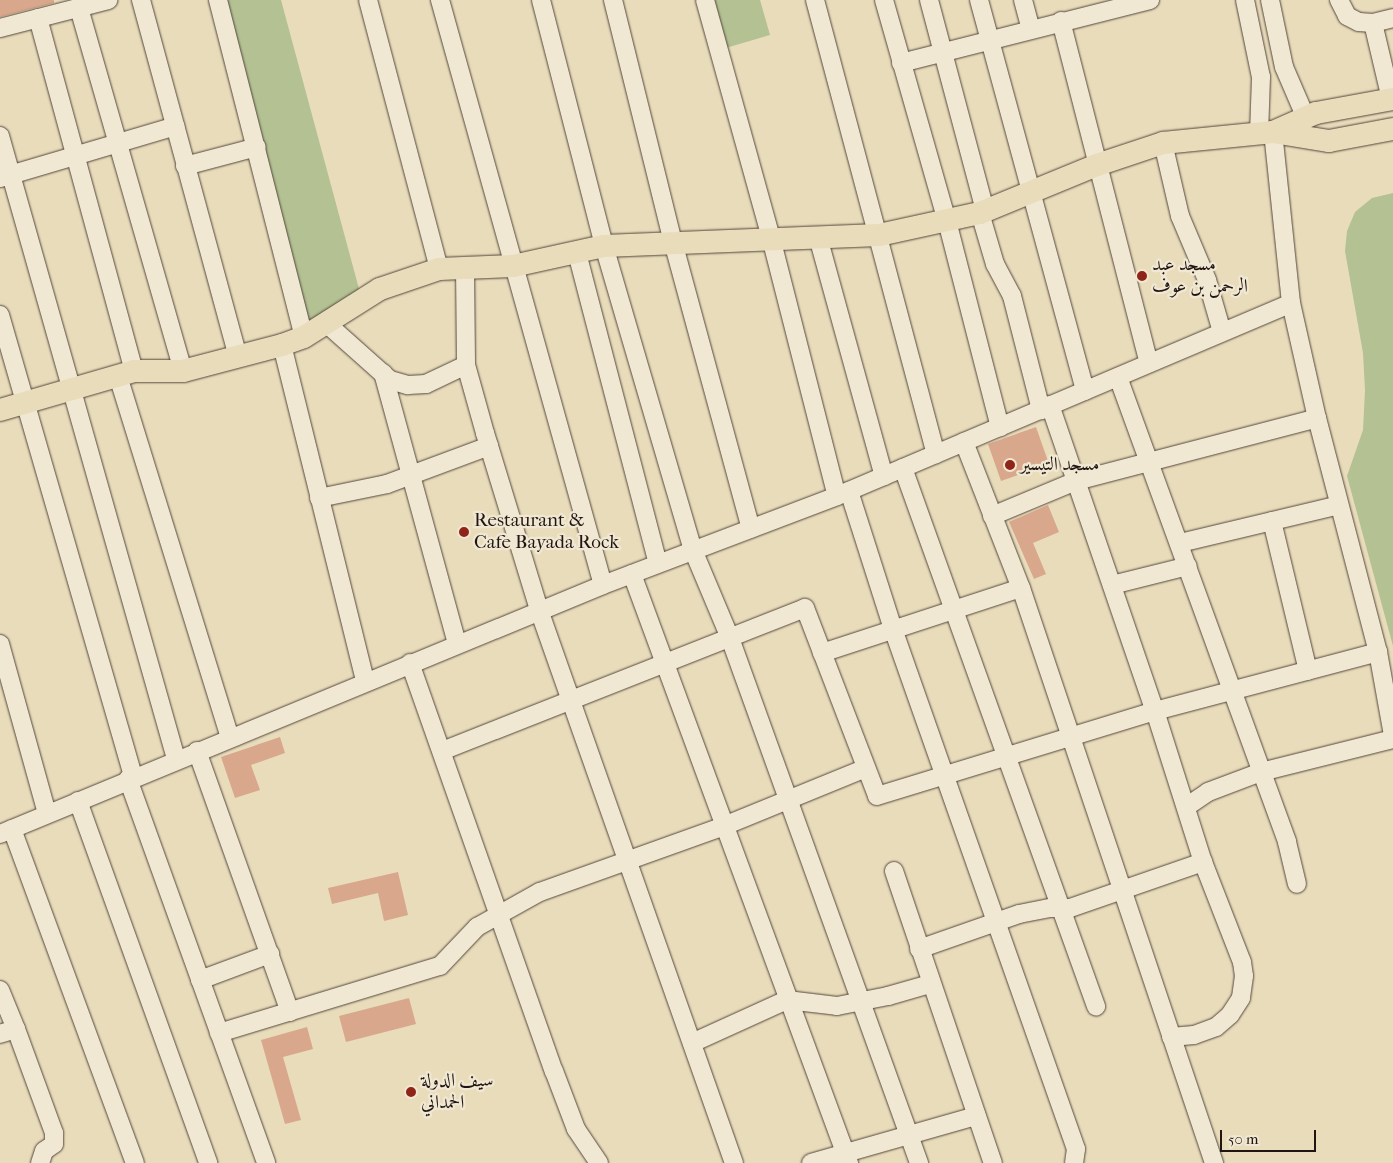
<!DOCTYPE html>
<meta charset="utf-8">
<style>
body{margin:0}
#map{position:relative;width:1393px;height:1163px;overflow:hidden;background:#e9dcbb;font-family:"IM FELL French Canon",Amiri,serif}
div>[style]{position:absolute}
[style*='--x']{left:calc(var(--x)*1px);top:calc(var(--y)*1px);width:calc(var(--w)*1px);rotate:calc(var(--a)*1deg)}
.green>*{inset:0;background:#b3c193}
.building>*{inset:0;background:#d9a78b}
.roads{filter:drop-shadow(0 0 1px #53473c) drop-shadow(0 0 1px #53473c)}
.minor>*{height:18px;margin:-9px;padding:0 9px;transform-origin:9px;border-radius:9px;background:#f1e8d3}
.major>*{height:22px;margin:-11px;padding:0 11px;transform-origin:11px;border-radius:11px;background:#e9dcbb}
.dots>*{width:14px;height:14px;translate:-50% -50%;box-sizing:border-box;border:2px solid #f1e8d3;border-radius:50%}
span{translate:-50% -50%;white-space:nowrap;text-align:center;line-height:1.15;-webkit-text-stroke:4.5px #f1e8d3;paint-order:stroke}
.poi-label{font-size:19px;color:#211511}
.left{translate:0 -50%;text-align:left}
.scale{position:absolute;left:1220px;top:1130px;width:96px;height:22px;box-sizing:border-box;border:2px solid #211511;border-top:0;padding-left:6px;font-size:15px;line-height:18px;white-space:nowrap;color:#211511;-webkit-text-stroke:4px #f1e8d3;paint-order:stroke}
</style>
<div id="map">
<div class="green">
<div style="clip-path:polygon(218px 0,281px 0,362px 300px,304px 337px)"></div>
<div style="clip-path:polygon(705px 0,760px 0,770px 35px,719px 50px)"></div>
<div style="clip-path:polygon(1393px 193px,1393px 646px,1347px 476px,1363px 430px,1365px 390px,1363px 353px,1345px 251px,1347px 231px,1355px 212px,1372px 198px)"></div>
</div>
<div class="building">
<div style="clip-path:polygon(0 0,54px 0,54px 3px,0 17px)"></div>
<div style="clip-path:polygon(1036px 427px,1049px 464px,1001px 481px,988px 444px)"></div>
<div style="clip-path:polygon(1048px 505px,1059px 532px,1033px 543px,1046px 574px,1034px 579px,1009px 522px)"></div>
<div style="clip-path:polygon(280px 737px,285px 753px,251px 765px,260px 790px,235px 798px,221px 757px)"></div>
<div style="clip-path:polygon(398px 872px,408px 915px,384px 921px,378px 893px,332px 904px,328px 888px)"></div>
<div style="clip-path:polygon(409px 998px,416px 1024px,346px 1042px,339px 1016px)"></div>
<div style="clip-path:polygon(307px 1027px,313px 1049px,283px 1057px,301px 1120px,285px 1124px,261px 1040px)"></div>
</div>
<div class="roads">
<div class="minor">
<div style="--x:141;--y:0;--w:370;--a:74.8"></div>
<div style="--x:218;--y:0;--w:348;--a:75.7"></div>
<div style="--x:368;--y:0;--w:278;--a:75.2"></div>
<div style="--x:440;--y:0;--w:607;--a:74.43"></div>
<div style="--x:541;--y:0;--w:254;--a:75.6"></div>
<div style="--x:604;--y:246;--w:317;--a:73.7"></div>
<div style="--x:693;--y:550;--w:95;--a:67.2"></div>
<div style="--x:730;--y:638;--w:558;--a:70.2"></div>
<div style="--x:613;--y:0;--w:249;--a:76.1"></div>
<div style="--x:673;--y:242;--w:297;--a:74.8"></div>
<div style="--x:705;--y:0;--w:247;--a:74.5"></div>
<div style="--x:771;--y:238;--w:266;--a:75.7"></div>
<div style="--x:815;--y:0;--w:470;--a:75.1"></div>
<div style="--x:884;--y:0;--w:230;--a:74.1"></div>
<div style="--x:947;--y:221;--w:213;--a:75.6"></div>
<div style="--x:929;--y:0;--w:218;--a:75.1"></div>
<div style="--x:979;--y:0;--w:405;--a:74.8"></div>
<div style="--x:1023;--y:0;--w:30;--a:75"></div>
<div style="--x:1245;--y:0;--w:79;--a:78.3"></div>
<div style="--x:1261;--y:77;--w:56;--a:92"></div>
<div style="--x:1270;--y:0;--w:68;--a:78.2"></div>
<div style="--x:1284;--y:67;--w:56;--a:66.7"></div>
<div style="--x:1339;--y:0;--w:18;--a:63"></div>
<div style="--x:1347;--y:16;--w:13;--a:27"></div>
<div style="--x:1359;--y:22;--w:14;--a:4"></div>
<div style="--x:1373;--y:23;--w:21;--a:-14"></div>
<div style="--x:79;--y:8;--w:378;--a:74"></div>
<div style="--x:38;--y:18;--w:366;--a:74.8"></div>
<div style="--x:1061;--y:21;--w:353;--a:75.6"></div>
<div style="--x:1373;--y:23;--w:78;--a:76.7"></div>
<div style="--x:0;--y:28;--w:112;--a:-14.5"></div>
<div style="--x:901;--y:63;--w:257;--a:-14.2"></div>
<div style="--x:0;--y:136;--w:647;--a:74.22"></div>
<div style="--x:1163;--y:143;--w:75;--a:76.9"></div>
<div style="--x:1180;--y:216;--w:69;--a:67.1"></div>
<div style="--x:1207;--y:280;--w:54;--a:73.9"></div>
<div style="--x:185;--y:166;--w:74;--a:-14.8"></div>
<div style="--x:0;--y:178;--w:183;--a:-16.5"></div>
<div style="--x:980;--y:213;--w:53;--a:73.6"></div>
<div style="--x:995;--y:264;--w:36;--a:62"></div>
<div style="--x:1012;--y:296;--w:118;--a:75.7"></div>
<div style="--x:818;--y:237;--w:248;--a:74.6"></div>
<div style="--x:577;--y:253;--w:321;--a:75.4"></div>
<div style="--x:465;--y:267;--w:98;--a:89.4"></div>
<div style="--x:466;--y:365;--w:71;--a:74.4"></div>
<div style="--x:485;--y:433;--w:185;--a:73"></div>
<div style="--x:539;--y:610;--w:586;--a:70.58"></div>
<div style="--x:1291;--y:303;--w:118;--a:77.3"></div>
<div style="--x:1317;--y:418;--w:242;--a:75.4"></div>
<div style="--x:1378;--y:652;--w:84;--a:79.8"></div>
<div style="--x:0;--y:315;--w:481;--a:73.9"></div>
<div style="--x:326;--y:323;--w:86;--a:41.7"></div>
<div style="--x:390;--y:380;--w:19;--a:16"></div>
<div style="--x:408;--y:385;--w:18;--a:-3"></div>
<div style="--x:426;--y:384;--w:44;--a:-25.4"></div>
<div style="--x:282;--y:345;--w:346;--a:76.1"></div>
<div style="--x:383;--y:373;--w:281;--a:74.7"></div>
<div style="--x:118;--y:376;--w:378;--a:72.8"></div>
<div style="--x:1118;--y:377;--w:495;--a:70"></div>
<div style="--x:1287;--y:842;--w:43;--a:76.6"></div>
<div style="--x:1050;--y:405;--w:324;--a:71.1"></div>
<div style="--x:1155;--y:711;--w:158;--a:72.4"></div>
<div style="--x:1203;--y:862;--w:107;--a:68.7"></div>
<div style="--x:1242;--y:962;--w:14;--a:82"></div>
<div style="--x:1244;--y:976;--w:22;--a:98"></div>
<div style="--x:1241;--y:998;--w:20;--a:123"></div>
<div style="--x:1230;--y:1015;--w:18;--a:139"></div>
<div style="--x:1216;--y:1027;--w:23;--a:160"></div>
<div style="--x:1194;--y:1035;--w:23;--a:175"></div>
<div style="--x:964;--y:442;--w:157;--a:68.7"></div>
<div style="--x:1021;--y:588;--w:607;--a:71.45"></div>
<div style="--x:903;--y:468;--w:572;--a:70.27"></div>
<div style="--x:849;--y:491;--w:145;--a:72.3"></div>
<div style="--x:893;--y:629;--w:551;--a:70.61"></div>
<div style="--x:1076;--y:1149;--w:14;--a:98"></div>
<div style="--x:319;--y:498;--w:69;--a:-11.6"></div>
<div style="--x:387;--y:484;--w:109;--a:-20.4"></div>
<div style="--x:992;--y:516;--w:91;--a:-22.6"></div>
<div style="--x:1076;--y:481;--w:249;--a:-14.6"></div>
<div style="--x:1272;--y:521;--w:154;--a:76.5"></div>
<div style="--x:1180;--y:543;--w:163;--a:-13.4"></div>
<div style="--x:632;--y:574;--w:628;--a:69.78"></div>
<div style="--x:1112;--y:585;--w:78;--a:-14"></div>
<div style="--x:0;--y:644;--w:175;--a:74.5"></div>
<div style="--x:822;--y:653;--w:209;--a:-18.1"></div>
<div style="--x:410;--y:663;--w:433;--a:70.6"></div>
<div style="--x:554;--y:1071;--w:62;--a:69.2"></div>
<div style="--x:576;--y:1129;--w:41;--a:55.9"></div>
<div style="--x:197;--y:751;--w:277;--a:70.4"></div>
<div style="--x:442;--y:751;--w:390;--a:-21.5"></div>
<div style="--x:805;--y:608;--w:201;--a:69"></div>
<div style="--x:877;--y:796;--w:291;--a:-17"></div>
<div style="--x:1155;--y:711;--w:231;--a:-14.8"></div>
<div style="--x:128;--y:779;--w:408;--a:70.2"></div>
<div style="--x:78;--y:801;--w:385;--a:70.2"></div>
<div style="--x:1186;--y:807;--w:27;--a:-34"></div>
<div style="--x:1208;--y:792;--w:57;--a:-20.7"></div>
<div style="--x:1261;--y:772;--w:136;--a:-14"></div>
<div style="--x:12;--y:829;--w:356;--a:69.8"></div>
<div style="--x:0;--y:834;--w:652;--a:-22.44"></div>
<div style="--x:603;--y:585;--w:250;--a:-20.8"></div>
<div style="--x:837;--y:496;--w:493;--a:-23"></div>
<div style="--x:1291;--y:303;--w:172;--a:-96"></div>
<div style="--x:894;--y:871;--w:308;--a:71.3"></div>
<div style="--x:919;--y:949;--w:106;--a:-19.3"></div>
<div style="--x:1019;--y:914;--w:33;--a:-11"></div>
<div style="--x:1051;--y:908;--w:19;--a:0"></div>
<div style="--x:1070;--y:908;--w:141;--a:-19.1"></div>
<div style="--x:200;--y:980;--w:75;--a:-20.4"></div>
<div style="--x:0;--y:990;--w:42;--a:67.7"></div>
<div style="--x:16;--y:1029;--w:17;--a:163"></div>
<div style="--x:16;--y:1029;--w:111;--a:69.9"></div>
<div style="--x:54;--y:1133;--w:11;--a:90"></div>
<div style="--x:54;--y:1144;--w:12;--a:145"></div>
<div style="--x:44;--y:1151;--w:13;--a:108"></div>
<div style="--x:219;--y:1033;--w:231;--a:-16.9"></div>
<div style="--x:440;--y:966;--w:54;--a:-46.5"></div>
<div style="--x:477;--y:927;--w:72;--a:-29.1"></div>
<div style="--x:540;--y:892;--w:195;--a:-19.7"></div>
<div style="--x:724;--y:826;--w:153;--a:-22.2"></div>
<div style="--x:692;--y:1043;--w:104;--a:-24.4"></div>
<div style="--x:787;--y:1000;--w:50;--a:6.8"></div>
<div style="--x:837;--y:1006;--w:52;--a:-11.1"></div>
<div style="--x:888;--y:996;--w:44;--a:-15.9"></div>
<div style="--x:811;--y:1163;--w:172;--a:-15.9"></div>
</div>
<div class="major">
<div style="--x:1273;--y:132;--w:47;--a:-23.8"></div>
<div style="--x:1316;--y:113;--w:78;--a:-10.3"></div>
<div style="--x:0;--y:410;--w:140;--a:-16.2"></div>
<div style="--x:134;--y:371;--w:49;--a:0"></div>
<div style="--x:183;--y:371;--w:102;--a:-14.7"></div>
<div style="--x:282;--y:345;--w:23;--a:-20"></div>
<div style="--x:304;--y:337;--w:90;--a:-32.3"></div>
<div style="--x:380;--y:289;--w:62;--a:-18.7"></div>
<div style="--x:439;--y:269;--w:74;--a:-2.3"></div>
<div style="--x:513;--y:266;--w:93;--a:-12.4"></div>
<div style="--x:604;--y:246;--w:275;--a:-2.3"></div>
<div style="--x:879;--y:235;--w:103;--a:-12.3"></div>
<div style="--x:980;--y:213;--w:126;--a:-22.3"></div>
<div style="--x:1097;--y:165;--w:70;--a:-18.4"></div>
<div style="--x:1163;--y:143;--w:111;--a:-5.7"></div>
<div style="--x:1273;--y:132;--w:57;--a:9.1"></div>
<div style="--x:1329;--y:141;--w:65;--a:-10.6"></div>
</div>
</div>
<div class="dots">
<div style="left:1142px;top:276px;background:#8f2418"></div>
<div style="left:1010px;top:465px;background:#8f2418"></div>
<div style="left:464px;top:532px;background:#8f2418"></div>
<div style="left:411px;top:1092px;background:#8f2418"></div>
</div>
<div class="poi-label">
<span class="left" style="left:1152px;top:276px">مسجد عبد<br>الرحمن بن عوف</span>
<span class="left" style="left:1020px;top:465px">مسجد التيسير</span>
<span class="left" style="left:474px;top:532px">Restaurant &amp;<br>Cafe Bayada Rock</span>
<span class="left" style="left:421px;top:1092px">سيف الدولة<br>الحمداني</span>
</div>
<div class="scale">50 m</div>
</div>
